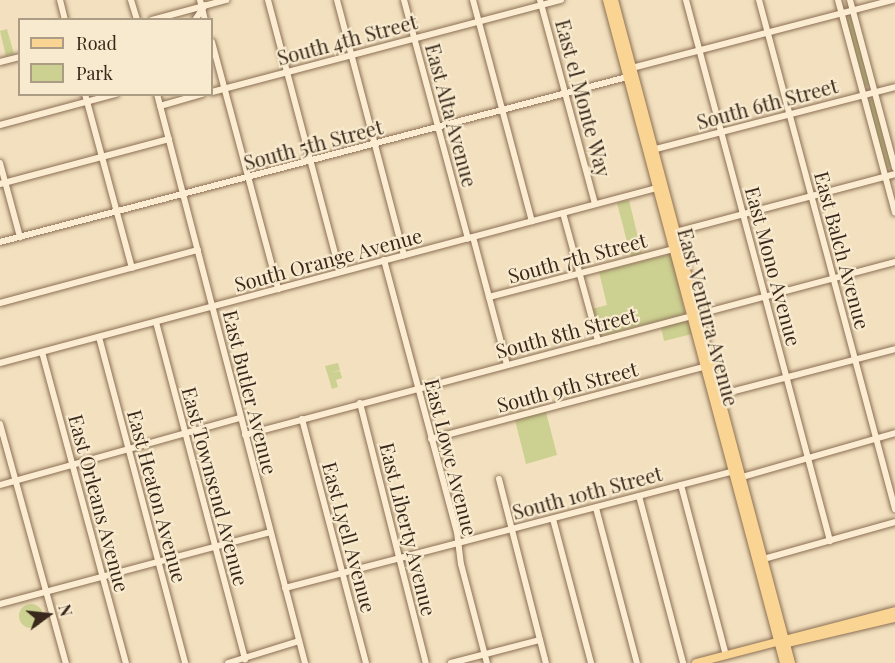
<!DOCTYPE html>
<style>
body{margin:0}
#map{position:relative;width:895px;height:663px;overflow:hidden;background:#f2e0be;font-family:"Playfair Display",serif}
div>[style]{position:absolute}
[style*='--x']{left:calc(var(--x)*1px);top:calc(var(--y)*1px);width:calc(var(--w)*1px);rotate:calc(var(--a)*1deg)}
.green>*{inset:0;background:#ccd091}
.round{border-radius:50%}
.roads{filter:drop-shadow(0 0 2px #8b6f55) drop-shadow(0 0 2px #8b6f55)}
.minor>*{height:6px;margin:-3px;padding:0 3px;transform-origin:3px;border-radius:3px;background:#fcedd2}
.major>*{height:8px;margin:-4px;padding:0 4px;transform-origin:4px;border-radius:4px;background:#f9d492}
span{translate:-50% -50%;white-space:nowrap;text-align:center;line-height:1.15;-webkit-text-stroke:4.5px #f8eace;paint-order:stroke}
.street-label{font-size:20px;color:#39281b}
.legend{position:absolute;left:18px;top:18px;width:195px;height:78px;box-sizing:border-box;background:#f8eace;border:2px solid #ac9c86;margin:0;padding:8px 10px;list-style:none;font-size:18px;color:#39281b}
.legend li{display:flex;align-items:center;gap:12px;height:30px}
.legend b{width:30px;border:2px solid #ac9c86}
.north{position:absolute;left:18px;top:585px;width:60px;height:60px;-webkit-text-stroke:4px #f8eace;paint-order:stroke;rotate:75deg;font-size:16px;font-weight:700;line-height:24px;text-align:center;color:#39281b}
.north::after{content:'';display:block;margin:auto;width:21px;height:27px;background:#39281b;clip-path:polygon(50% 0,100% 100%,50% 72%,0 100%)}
</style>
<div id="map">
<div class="green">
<div style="clip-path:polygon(851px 17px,870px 85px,865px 87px,846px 19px)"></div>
<div style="clip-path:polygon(7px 29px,14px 54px,6px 56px,0 31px)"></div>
<div style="clip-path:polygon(874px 99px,892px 166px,886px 169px,868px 101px)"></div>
<div style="clip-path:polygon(629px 200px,642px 254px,631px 257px,617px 203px)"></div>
<div style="clip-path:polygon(671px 254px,685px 314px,600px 336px,592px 309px,607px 305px,599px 272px)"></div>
<div style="clip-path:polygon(687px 320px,692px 334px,664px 341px,661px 327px)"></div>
<div style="clip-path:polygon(338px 363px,340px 370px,332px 372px,340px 371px,342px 378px,336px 380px,338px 387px,332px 389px,325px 366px)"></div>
<div style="clip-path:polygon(546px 412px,557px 455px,526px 464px,515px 420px)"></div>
<div class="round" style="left:19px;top:604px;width:24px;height:24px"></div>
</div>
<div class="roads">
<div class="minor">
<div style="--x:60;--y:0;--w:21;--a:76"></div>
<div style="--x:131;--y:0;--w:21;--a:73"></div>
<div style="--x:200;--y:0;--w:21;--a:76"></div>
<div style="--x:268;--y:0;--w:281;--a:75.2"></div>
<div style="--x:337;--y:0;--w:264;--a:75.3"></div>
<div style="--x:404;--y:0;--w:247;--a:75"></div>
<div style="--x:473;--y:0;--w:229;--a:75.1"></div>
<div style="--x:540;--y:0;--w:211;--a:74.9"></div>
<div style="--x:686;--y:0;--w:560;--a:75.09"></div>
<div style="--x:759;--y:0;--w:527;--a:75.04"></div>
<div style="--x:838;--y:0;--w:220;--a:75"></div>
<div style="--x:850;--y:0;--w:174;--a:75"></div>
<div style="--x:152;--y:20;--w:77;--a:-15.1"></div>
<div style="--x:195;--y:20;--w:18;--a:-56"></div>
<div style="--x:212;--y:42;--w:256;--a:75"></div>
<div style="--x:0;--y:62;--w:21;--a:-14"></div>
<div style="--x:628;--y:69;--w:273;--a:-14.6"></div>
<div style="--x:212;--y:92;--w:361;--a:-14.8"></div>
<div style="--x:85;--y:94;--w:180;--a:74.9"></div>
<div style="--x:157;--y:94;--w:588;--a:75.42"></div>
<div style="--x:160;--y:106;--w:44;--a:-15.9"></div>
<div style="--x:0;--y:125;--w:120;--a:-15"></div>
<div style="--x:652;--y:150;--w:251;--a:-14.5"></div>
<div style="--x:0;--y:163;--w:77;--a:74.9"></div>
<div style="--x:0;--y:184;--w:175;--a:-14.9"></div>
<div style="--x:563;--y:213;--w:133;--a:74.7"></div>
<div style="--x:672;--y:233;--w:231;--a:-14.8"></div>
<div style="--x:473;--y:237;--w:132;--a:75.1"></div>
<div style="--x:0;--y:242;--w:652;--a:-14.74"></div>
<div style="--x:384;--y:260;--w:282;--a:75"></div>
<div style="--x:457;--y:532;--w:32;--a:83"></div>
<div style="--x:461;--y:564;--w:102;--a:75.3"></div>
<div style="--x:489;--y:297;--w:190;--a:-14.6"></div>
<div style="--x:0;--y:303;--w:205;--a:-15"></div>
<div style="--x:156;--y:322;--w:349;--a:75.2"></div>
<div style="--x:99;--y:337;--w:337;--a:75.2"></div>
<div style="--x:42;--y:352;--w:322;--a:74.9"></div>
<div style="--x:0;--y:363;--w:683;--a:-14.93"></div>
<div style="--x:719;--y:395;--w:182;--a:-14.6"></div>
<div style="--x:360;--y:403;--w:268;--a:75.8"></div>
<div style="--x:302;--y:419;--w:252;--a:75.3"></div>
<div style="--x:0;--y:424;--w:248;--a:74.6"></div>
<div style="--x:245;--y:435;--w:673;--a:-14.9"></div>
<div style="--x:431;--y:439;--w:286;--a:-14.8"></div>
<div style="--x:499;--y:479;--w:190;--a:75.7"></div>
<div style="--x:0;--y:485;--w:249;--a:-15.6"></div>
<div style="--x:681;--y:485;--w:176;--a:75.2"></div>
<div style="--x:639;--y:496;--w:173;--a:75.2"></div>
<div style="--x:596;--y:508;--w:160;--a:75.2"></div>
<div style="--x:553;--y:519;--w:149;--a:75.2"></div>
<div style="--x:760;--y:560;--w:140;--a:-15.7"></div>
<div style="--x:285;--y:588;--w:463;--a:-14.6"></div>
<div style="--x:733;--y:471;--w:11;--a:34"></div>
<div style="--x:742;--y:477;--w:159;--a:-16"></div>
<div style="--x:0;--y:604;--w:279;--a:-14.9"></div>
<div style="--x:228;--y:663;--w:74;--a:-17.2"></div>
<div style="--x:451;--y:663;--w:92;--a:-14.5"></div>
</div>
<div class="major">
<div style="--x:607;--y:0;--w:686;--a:75.05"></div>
<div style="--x:614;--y:0;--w:686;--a:75.05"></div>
<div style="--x:783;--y:644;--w:115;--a:-13.1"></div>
<div style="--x:696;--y:663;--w:206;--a:-14.6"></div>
</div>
</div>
<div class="street-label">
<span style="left:347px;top:39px;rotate:-15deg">South 4th Street</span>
<span style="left:584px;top:98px;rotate:75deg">East el Monte Way</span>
<span style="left:767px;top:103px;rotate:-15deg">South 6th Street</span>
<span style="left:452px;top:115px;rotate:75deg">East Alta Avenue</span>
<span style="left:313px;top:144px;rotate:-15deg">South 5th Street</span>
<span style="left:843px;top:250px;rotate:75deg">East Balch Avenue</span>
<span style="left:577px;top:257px;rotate:-15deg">South 7th Street</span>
<span style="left:328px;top:259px;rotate:-15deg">South Orange Avenue</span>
<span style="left:774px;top:266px;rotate:75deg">East Mono Avenue</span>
<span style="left:709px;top:317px;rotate:75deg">East Ventura Avenue</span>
<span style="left:566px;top:332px;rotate:-15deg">South 8th Street</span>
<span style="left:567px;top:386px;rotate:-15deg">South 9th Street</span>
<span style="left:251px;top:392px;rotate:76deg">East Butler Avenue</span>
<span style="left:452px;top:457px;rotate:76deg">East Lowe Avenue</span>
<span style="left:216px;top:486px;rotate:75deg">East Townsend Avenue</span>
<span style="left:587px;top:492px;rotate:-15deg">South 10th Street</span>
<span style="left:158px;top:496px;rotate:75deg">East Heaton Avenue</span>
<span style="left:100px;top:503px;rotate:75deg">East Orleans Avenue</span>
<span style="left:409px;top:529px;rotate:76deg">East Liberty Avenue</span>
<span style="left:350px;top:537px;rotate:75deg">East Lyell Avenue</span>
</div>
<ul class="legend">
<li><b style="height:8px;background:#f9d492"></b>Road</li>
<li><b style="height:16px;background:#ccd091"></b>Park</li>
</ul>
<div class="north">N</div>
</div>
